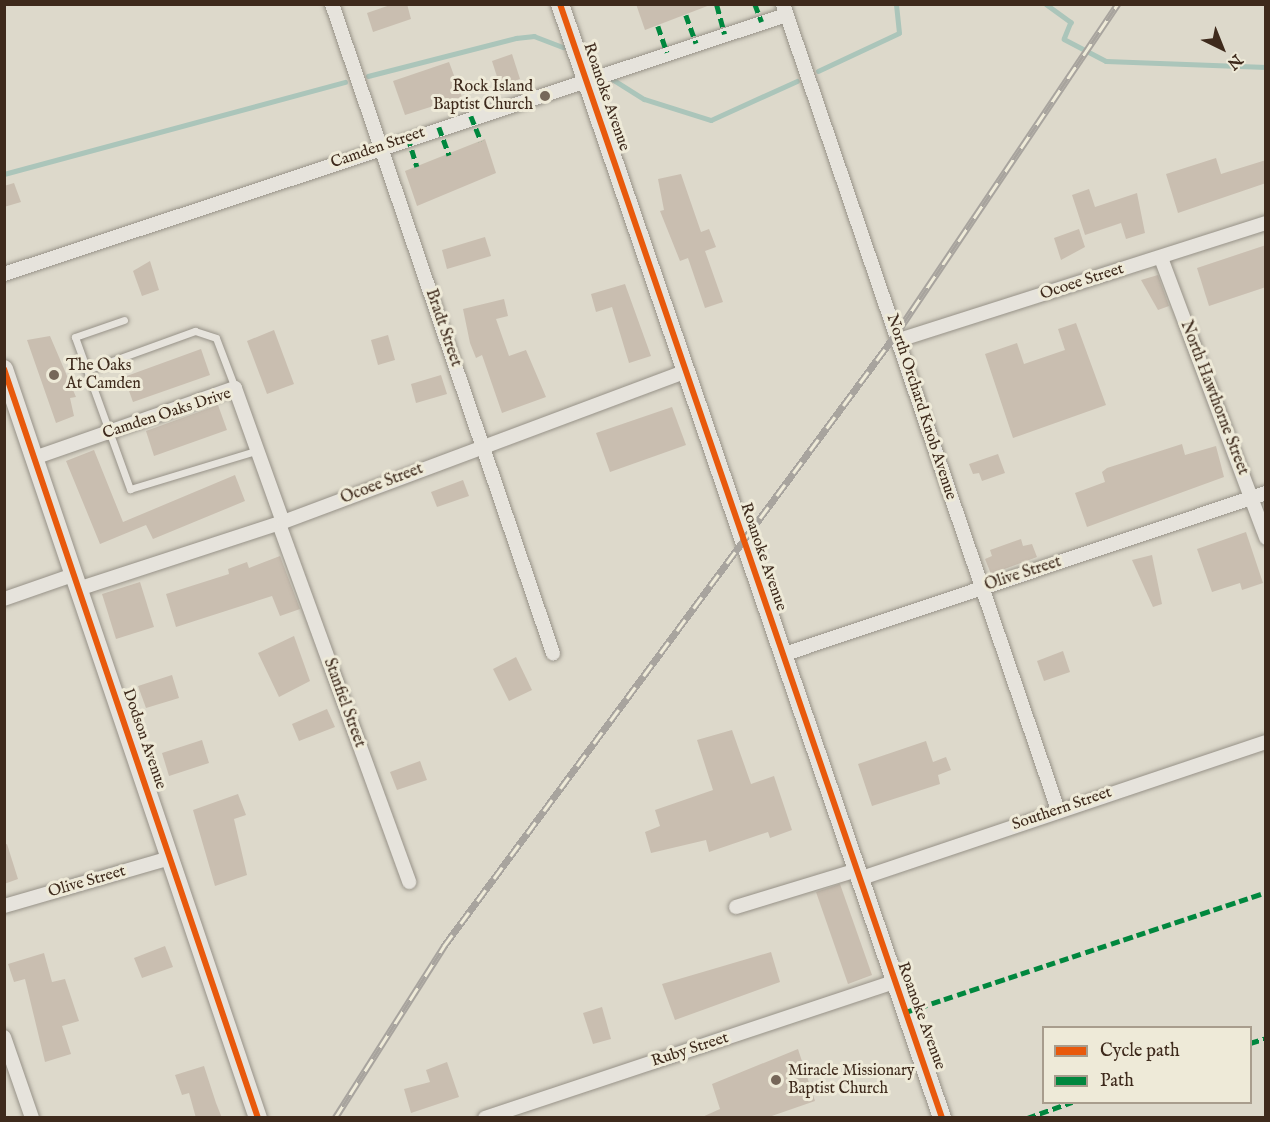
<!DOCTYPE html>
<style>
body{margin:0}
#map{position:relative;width:1270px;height:1122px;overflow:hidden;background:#ddd9cb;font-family:"IM FELL English",serif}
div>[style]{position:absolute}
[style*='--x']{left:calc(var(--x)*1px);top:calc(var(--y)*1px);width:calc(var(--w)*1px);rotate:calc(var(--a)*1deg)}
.stream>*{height:4.5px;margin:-2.25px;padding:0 2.25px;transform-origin:2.25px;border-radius:2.25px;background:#abc5ba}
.building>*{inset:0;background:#c9beb0}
.roads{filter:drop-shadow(0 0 2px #979288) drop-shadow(0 0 2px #979288)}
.lane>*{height:7px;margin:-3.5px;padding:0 3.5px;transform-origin:3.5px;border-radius:3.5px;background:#e6e3dc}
.street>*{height:14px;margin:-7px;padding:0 7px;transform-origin:7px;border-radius:7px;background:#e6e3dc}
.secondary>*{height:18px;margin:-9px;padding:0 9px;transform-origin:9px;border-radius:9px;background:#e6e3dc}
.rail>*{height:7px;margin-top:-3.5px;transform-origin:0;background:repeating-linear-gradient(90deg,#eeead8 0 14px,#a8a49e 0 28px);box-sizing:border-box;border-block:2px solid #a8a49e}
.quiet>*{height:4.5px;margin-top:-2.25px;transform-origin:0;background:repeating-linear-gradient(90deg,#00873e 0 9px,transparent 0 13.5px)}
.cycleway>*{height:6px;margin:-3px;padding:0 3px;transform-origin:3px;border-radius:3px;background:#e8590c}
.dots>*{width:16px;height:16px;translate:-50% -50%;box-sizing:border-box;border:3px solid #eeead8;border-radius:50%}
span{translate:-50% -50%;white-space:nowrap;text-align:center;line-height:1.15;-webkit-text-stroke:6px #eeead8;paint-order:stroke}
.poi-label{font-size:16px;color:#3e2a1c}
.right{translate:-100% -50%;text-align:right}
.left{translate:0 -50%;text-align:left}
.street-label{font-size:16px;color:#3e2a1c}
.frame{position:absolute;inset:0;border:6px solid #3e2a1c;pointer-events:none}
.legend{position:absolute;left:1042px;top:1026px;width:210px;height:78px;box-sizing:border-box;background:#eeead8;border:2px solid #a89d8d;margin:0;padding:8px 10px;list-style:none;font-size:18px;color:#3e2a1c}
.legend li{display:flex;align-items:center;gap:12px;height:30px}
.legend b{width:30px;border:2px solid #a89d8d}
.north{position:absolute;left:1192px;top:18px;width:60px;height:60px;-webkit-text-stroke:4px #eeead8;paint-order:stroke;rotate:137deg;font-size:16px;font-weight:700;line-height:24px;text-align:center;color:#3e2a1c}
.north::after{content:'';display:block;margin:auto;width:21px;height:27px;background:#3e2a1c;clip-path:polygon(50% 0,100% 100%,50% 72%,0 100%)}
</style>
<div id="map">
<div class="stream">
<div style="--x:1046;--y:4;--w:31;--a:36"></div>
<div style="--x:1071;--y:22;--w:18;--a:112"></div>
<div style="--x:1064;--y:39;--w:47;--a:27.6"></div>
<div style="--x:1106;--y:61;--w:160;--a:2.1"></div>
<div style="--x:593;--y:67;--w:60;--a:32.1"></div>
<div style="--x:644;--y:99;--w:70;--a:17.4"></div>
<div style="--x:711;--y:120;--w:94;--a:-24.4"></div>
<div style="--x:818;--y:71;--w:89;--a:-25.1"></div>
<div style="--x:899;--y:33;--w:29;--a:-96"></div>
<div style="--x:368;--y:76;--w:153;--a:-14.4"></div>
<div style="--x:516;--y:38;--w:18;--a:-6"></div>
<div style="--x:534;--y:36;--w:31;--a:21"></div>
<div style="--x:4;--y:174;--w:353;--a:-15.1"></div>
</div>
<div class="building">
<div style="clip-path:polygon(393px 4px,407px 4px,411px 19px,373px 32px,367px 13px)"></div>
<div style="clip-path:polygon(636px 4px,710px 4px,710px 5px,645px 30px)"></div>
<div style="clip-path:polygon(512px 54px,520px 79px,500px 86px,492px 61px)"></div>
<div style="clip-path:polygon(449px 62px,462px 97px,405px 115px,393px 81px)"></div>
<div style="clip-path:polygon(485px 139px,496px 173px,417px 206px,405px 171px)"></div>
<div style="clip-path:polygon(1216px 158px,1221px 174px,1266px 160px,1266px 183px,1178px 213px,1166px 174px)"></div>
<div style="clip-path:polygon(681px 174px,701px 232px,709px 229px,716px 247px,705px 251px,723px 302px,705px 308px,688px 258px,680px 261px,660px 211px,664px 210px,658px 179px)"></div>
<div style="clip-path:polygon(14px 183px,21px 202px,4px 207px,4px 186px)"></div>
<div style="clip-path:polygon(1089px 189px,1095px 207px,1137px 193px,1145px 233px,1126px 239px,1121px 223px,1085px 235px,1072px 195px)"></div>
<div style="clip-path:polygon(1079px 229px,1085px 247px,1061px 260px,1054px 238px)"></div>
<div style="clip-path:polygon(485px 237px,491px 256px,447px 269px,442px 250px)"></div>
<div style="clip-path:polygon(1266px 245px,1266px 287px,1209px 306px,1197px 268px)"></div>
<div style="clip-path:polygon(150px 261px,159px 290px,142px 296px,133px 271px)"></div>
<div style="clip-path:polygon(1158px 275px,1169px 306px,1158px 310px,1141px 280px)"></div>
<div style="clip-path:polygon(625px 284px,651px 356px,629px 363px,612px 307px,596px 312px,591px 294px)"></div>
<div style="clip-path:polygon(504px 299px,508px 316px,496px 319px,509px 356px,526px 350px,546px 397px,502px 413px,482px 355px,476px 358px,470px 343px,463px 309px)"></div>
<div style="clip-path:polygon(1076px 323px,1106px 405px,1013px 438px,985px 354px,1017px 343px,1024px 364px,1065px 350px,1058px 329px)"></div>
<div style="clip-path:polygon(274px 330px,294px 384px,267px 394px,247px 341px)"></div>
<div style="clip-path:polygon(388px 335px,395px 360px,378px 365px,371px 340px)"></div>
<div style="clip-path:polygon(50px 336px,76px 397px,70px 398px,74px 416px,56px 423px,27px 340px)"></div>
<div style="clip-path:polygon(201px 349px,210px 375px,133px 402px,124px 377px)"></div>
<div style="clip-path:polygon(441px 375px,447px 394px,416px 403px,411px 384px)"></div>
<div style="clip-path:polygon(218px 405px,227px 430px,154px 456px,146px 431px)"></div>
<div style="clip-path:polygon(672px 407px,686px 445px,610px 472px,596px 433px)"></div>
<div style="clip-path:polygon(1182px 444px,1185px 455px,1216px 446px,1224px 477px,1087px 527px,1075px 493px,1105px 482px,1102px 472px,1107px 468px)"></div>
<div style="clip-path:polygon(94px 450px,123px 522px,235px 475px,245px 501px,153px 539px,146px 525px,100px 544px,66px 461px)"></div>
<div style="clip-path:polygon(998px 454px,1005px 473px,982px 481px,979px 473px,973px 474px,969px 464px)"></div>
<div style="clip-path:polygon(463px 480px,469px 496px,437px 507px,431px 492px)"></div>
<div style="clip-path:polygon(1246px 532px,1263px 583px,1242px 590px,1240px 583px,1212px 592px,1197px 549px)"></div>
<div style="clip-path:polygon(1021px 539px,1023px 546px,1032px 544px,1037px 557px,991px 574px,985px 559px,992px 556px,990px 550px)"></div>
<div style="clip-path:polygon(1152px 555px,1162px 604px,1153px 607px,1132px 560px)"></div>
<div style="clip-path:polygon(280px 556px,300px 609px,280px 616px,272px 596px,176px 627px,166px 594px,229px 574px,228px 569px,247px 562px,249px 568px)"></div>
<div style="clip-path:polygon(140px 582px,154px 627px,116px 639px,102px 594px)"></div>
<div style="clip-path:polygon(294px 636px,310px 681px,279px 697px,258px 653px)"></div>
<div style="clip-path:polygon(1063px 651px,1070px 672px,1044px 681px,1037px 661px)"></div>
<div style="clip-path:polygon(516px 657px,532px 690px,509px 701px,493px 669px)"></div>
<div style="clip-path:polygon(172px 675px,179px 698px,146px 708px,138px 686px)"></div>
<div style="clip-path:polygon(327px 709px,335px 727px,299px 741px,292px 724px)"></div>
<div style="clip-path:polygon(732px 730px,751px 784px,774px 776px,792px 830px,770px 838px,768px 832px,709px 852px,706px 840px,651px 853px,645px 832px,660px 826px,655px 810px,713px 790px,697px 740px)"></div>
<div style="clip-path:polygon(202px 740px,209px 763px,169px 776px,162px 753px)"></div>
<div style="clip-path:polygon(926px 741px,933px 762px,946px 757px,951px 770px,938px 775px,940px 784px,872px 806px,858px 764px)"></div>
<div style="clip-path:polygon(420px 761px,427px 780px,397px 790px,390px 772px)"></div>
<div style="clip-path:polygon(238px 794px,246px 815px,234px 819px,247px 875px,215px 886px,193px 810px)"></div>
<div style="clip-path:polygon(7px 844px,18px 879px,4px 884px,4px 845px)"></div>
<div style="clip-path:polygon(840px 884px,872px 975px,848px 984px,816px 892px)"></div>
<div style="clip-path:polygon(165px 946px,173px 967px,142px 978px,134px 958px)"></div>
<div style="clip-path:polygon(771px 952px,780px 982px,675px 1020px,662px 984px)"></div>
<div style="clip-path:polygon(44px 953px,52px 982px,65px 979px,79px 1021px,62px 1026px,71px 1054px,45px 1062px,25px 979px,14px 982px,8px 964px)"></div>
<div style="clip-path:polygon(602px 1007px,611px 1039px,593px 1044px,583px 1013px)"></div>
<div style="clip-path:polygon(798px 1049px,815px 1101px,766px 1118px,700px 1118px,720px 1109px,712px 1084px)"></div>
<div style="clip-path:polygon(447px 1062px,459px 1097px,411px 1113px,404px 1089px,430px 1082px,426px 1070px)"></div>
<div style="clip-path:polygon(204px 1066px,216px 1103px,222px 1118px,196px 1118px,189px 1093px,182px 1095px,175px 1075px)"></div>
</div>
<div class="roads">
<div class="lane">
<div style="--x:124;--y:320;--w:52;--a:160.9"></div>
<div style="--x:75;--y:337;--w:162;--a:70.1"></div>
<div style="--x:130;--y:489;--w:134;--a:-16.9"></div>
<div style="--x:87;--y:370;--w:115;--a:-19.9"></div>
<div style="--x:195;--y:331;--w:22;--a:18"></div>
<div style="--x:216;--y:338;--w:53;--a:69.2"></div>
</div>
<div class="street">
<div style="--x:332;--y:4;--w:686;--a:71.2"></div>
<div style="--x:783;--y:4;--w:852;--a:71.16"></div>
<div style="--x:1161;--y:258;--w:299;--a:69.4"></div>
<div style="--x:4;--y:274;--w:824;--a:-18.32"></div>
<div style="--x:899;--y:340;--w:385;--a:-17.7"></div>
<div style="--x:34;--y:458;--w:213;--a:-19.2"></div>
<div style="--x:235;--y:388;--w:142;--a:70.3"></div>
<div style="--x:279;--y:524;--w:381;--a:70"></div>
<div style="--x:78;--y:589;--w:216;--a:-18.1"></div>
<div style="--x:283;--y:522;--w:428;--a:-20.5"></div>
<div style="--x:4;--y:599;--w:73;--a:-19.2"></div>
<div style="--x:782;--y:655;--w:510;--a:-18.51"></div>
<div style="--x:859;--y:879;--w:429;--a:-18.6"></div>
<div style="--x:4;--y:906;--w:173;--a:-16.1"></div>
<div style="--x:736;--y:907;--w:127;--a:-17"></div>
<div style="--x:4;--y:1037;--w:86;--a:70.9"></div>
<div style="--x:485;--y:1118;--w:431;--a:-18.4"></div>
</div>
<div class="secondary">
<div style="--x:560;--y:4;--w:1178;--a:71.07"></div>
<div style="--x:4;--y:369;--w:791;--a:71.27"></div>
</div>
</div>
<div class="rail">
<div style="--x:335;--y:1118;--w:204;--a:-57.6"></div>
<div style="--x:444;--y:946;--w:761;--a:-53.55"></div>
<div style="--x:896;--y:334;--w:398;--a:-56.1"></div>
</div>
<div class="quiet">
<div style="--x:755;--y:4;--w:19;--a:69"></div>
<div style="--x:717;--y:5;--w:30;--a:75"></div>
<div style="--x:686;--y:15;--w:30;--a:70"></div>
<div style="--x:658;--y:26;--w:28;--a:71"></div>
<div style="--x:471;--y:116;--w:27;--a:68"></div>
<div style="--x:439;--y:127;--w:30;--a:70"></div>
<div style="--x:408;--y:137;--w:31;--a:73"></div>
<div style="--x:906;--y:1012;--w:379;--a:-18.4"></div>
<div style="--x:1250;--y:1043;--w:17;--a:-17"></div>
<div style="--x:1027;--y:1118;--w:48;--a:-19.6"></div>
</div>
<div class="cycleway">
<div style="--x:560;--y:4;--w:1178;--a:71.07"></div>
<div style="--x:4;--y:369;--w:791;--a:71.27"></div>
</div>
<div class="dots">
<div style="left:545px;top:96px;background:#766759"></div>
<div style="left:54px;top:375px;background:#766759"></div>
<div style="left:776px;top:1080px;background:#766759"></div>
</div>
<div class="poi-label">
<span class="right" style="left:533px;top:96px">Rock Island<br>Baptist Church</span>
<span class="left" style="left:66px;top:375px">The Oaks<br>At Camden</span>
<span class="left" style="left:788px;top:1080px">Miracle Missionary<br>Baptist Church</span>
</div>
<div class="street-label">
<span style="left:606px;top:97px;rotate:71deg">Roanoke Avenue</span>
<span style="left:378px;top:148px;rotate:-19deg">Camden Street</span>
<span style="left:1082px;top:282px;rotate:-18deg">Ocoee Street</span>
<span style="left:443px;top:328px;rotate:71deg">Bradt Street</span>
<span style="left:1214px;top:398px;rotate:69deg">North Hawthorne Street</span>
<span style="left:921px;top:407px;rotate:72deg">North Orchard Knob Avenue</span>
<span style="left:167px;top:414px;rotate:-18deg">Camden Oaks Drive</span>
<span style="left:382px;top:484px;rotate:-21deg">Ocoee Street</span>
<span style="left:763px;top:557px;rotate:71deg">Roanoke Avenue</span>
<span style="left:1023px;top:574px;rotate:-18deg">Olive Street</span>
<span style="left:344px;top:703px;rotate:70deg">Stanfiel Street</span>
<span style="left:144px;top:739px;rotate:71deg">Dodson Avenue</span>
<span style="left:1062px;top:809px;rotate:-19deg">Southern Street</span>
<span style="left:87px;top:882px;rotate:-16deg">Olive Street</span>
<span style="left:921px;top:1016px;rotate:70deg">Roanoke Avenue</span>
<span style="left:690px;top:1050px;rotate:-18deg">Ruby Street</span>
</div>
<div class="frame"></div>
<ul class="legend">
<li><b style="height:8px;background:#e8590c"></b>Cycle path</li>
<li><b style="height:8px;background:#00873e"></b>Path</li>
</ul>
<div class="north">N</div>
</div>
